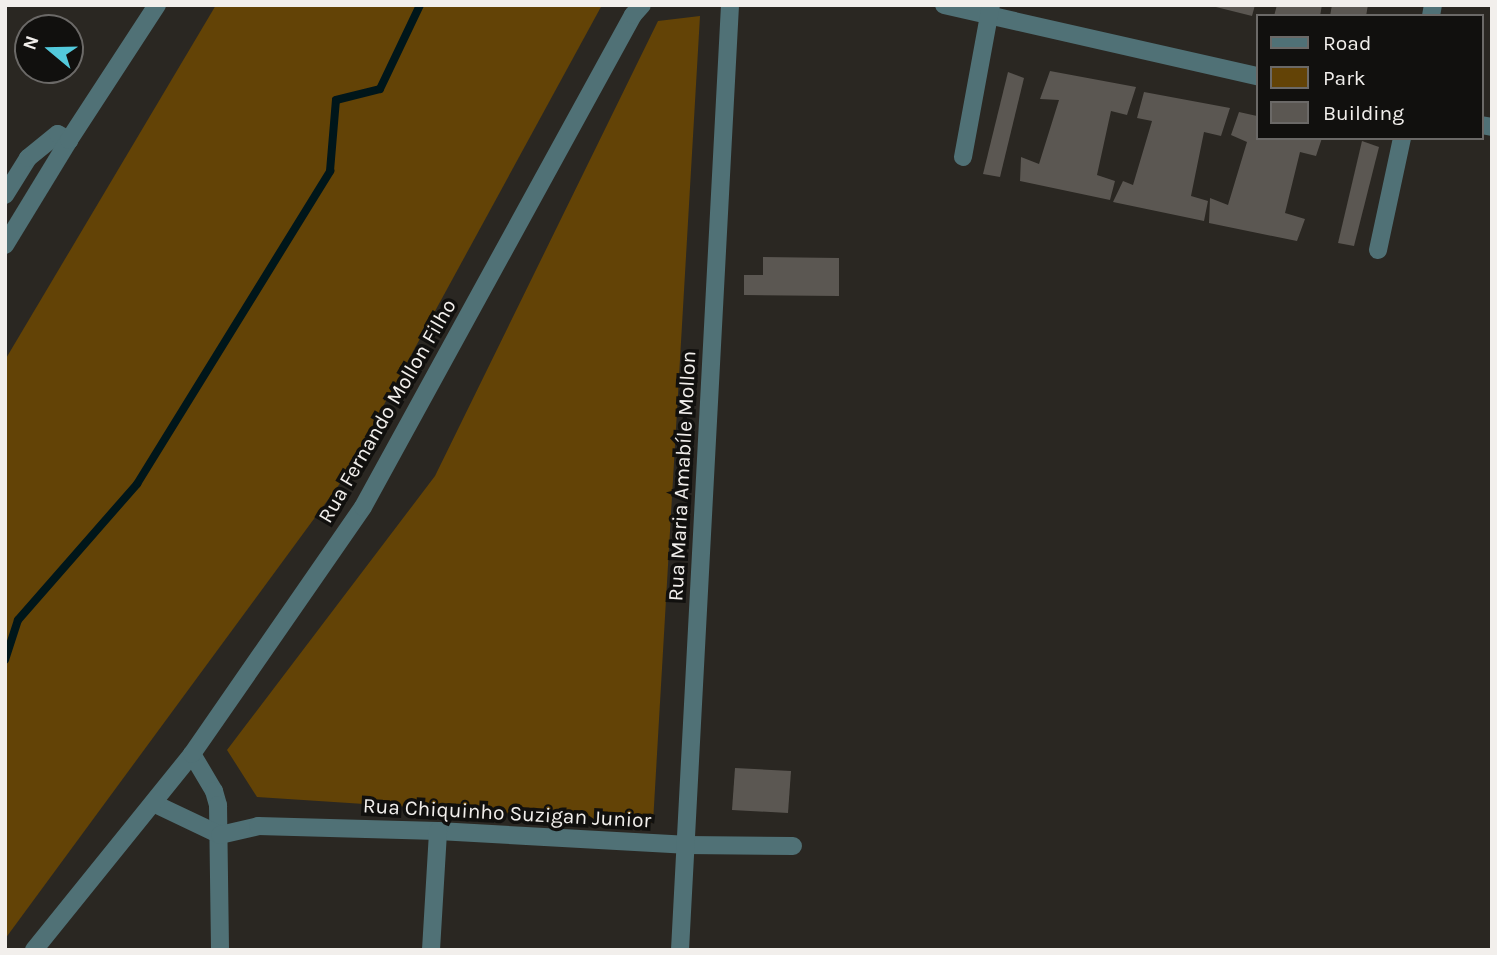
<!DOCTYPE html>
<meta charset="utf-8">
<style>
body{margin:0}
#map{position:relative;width:1497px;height:955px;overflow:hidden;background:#2a2722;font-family:Karla,sans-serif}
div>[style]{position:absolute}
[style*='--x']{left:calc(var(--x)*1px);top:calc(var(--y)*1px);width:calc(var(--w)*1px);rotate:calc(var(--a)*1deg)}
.green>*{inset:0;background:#634306}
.stream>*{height:8px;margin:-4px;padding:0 4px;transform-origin:4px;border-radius:4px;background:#00161a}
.building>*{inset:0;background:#5b5752}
.minor>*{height:18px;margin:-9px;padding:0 9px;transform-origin:9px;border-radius:9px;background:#507176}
span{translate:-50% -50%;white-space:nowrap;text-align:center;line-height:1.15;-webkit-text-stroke:7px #11100e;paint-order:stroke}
.street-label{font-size:21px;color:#f2efec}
.frame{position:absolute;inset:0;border:7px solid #f2efec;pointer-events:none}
.legend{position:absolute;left:1256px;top:14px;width:228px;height:126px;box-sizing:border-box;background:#11100e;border:2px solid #6b6967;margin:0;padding:9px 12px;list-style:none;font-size:21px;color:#f2efec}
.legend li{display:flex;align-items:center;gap:14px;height:35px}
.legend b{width:35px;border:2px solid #6b6967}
.north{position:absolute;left:14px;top:14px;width:70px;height:70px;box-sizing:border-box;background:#11100e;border:2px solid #6b6967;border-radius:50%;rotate:289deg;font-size:19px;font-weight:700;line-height:28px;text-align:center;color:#f2efec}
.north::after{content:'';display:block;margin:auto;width:24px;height:32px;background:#53cadc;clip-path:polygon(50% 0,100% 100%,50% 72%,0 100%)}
</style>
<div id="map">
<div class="green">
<div style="clip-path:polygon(216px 5px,602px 5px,344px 478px,5px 939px,5px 360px)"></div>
<div style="clip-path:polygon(700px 16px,653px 823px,257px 797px,227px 750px,435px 476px,658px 21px)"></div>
</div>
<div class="stream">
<div style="--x:5;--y:660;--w:42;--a:-72"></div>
<div style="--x:18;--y:620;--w:181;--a:-48.8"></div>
<div style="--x:137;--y:484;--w:368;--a:-58.3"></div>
<div style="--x:330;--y:171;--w:71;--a:-85.2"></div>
<div style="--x:336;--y:100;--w:45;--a:-14"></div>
<div style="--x:380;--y:89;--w:93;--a:-64.5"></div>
</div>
<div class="building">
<div style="clip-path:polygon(1208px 5px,1255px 5px,1252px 16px)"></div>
<div style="clip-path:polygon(1277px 5px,1322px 5px,1320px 16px,1274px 16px)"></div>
<div style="clip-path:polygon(1332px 5px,1368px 5px,1366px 16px,1330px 16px)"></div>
<div style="clip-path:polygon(1050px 71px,1136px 87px,1127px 115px,1111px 111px,1097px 175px,1115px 181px,1110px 200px,1020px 181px,1021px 157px,1039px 164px,1059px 100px,1040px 99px)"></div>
<div style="clip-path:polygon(1008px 72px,1024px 78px,1000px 177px,983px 174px)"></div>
<div style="clip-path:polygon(1144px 92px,1230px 108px,1221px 136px,1204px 132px,1191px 196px,1208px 201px,1204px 221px,1113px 202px,1123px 181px,1133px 185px,1152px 121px,1137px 118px)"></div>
<div style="clip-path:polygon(1239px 112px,1257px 116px,1257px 138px,1322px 138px,1316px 156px,1300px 152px,1285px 213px,1305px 219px,1297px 241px,1209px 223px,1210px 198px,1228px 205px,1247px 142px,1231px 135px)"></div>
<div style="clip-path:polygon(1362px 141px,1379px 147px,1354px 246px,1338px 243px)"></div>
<div style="clip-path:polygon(763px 257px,839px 258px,839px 296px,744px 295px,744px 275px,763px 275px)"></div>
<div style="clip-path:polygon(735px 768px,791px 771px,788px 813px,732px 810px)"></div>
</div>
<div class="minor">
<div style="--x:944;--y:5;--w:321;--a:12.8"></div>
<div style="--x:1431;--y:16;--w:11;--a:-80"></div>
<div style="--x:1481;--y:125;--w:11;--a:10"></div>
<div style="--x:963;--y:157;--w:155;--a:-79.6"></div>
<div style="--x:5;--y:195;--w:44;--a:-58.1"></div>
<div style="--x:28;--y:158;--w:38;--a:-39"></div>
<div style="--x:58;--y:134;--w:13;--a:29"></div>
<div style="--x:5;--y:245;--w:123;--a:-58.6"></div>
<div style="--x:69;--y:140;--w:161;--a:-56.9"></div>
<div style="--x:1378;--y:250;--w:115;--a:-77.9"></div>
<div style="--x:192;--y:754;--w:43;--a:59.3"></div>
<div style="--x:214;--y:791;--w:15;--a:74"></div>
<div style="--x:218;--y:805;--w:145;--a:89.2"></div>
<div style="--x:155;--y:804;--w:72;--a:25.5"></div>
<div style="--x:220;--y:835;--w:39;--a:-13"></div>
<div style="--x:258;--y:826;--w:180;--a:1.6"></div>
<div style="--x:438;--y:831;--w:247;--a:3.2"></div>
<div style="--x:685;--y:845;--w:108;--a:0.5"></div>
<div style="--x:34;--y:950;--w:252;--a:-51.1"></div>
<div style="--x:192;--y:754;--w:300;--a:-55.3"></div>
<div style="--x:363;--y:507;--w:561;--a:-61.24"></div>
<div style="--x:633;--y:15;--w:13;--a:-48"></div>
<div style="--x:431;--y:950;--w:119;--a:-86.6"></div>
<div style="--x:680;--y:950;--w:946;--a:-86.97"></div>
</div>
<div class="street-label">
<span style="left:387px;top:411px;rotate:-60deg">Rua Fernando Mollon Filho</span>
<span style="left:682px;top:476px;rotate:-87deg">Rua Maria Amabíle Mollon</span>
<span style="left:507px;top:813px;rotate:3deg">Rua Chiquinho Suzigan Junior</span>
</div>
<div class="frame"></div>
<ul class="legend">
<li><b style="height:9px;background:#507176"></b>Road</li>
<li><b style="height:19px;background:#634306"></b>Park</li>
<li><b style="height:19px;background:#5b5752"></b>Building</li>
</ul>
<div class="north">N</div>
</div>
